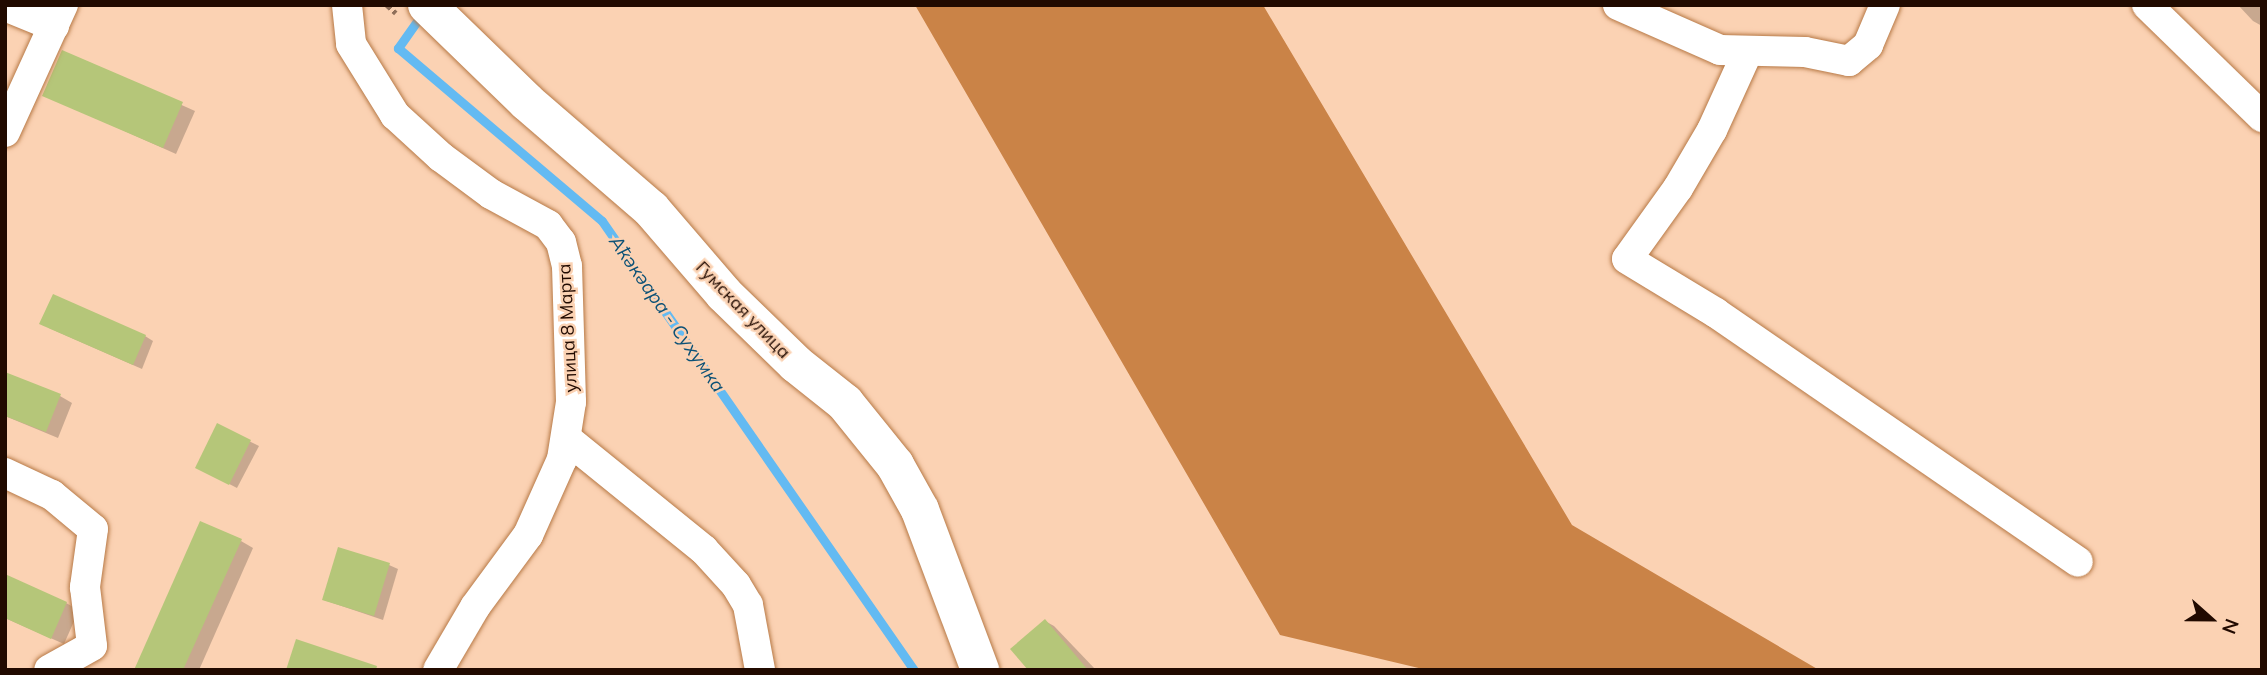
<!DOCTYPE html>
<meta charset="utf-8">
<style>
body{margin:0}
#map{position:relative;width:2267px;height:675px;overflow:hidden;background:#fbd2b3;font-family:Mulish,sans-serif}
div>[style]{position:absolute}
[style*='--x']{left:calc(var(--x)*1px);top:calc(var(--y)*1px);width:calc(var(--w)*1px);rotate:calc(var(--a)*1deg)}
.forest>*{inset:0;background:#ca8347}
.shadow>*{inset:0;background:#0003}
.stream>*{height:9px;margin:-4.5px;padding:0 4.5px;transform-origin:4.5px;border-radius:4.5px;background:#63baf2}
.building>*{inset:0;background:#b5c679}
.path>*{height:4.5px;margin-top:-2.25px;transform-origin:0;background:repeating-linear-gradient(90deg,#8f6f5a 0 5px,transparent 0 8.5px)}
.roads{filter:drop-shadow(0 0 2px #b77946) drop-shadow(0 0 2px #b77946)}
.minor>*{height:30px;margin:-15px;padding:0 15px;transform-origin:15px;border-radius:15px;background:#fff}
.tertiary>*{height:38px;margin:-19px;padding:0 19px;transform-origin:19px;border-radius:19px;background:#fff}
span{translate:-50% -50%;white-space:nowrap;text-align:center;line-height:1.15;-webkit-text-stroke:5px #fbd2b3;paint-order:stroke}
.street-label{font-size:18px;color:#210a00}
.water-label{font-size:19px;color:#0c5176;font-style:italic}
.frame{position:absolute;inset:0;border:7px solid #210a00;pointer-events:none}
.north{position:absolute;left:2176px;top:584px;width:70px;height:70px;-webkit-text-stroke:5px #fbd2b3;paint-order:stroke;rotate:111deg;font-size:19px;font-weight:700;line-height:28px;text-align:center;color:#210a00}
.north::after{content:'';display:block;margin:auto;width:24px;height:32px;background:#210a00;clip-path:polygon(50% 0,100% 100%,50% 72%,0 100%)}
</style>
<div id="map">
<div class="forest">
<div style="clip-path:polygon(915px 5px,1263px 5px,1572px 525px,1819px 670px,1427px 670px,1280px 635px)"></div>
</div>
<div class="shadow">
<div style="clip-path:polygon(2238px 5px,2262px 5px,2262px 26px,2253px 21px)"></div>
<div style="clip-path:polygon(63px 52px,195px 111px,176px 154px,44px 95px)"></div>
<div style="clip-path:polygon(49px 328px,145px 336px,153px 341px,142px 369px)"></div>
<div style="clip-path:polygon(60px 396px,72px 403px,58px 438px,5px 416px)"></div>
<div style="clip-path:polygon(218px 426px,259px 446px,237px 488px,206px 472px)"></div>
<div style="clip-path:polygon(241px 541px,253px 548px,199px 670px,136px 670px)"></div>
<div style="clip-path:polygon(389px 565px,398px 569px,383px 620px,324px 600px)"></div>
<div style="clip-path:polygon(66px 603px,79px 610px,64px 644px,5px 618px)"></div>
<div style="clip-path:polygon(1045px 621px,1054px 626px,1096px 670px,1032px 670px)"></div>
</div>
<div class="stream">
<div style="--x:422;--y:14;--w:42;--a:125.2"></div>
<div style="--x:398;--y:48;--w:267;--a:40.3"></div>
<div style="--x:602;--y:221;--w:547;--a:55.21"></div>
</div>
<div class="building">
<div style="clip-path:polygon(62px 50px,183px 102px,163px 148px,42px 96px)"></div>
<div style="clip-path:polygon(53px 294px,146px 335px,133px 365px,39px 324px)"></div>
<div style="clip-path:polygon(5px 372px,61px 394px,46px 432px,5px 416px)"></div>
<div style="clip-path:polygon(217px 423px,251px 440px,229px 485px,195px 468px)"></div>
<div style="clip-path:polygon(200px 521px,242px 539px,183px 670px,134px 670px)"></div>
<div style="clip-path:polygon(338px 547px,390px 563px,374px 616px,322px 600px)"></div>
<div style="clip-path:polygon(5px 574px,67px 602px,51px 639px,5px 618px)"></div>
<div style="clip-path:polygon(1045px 619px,1088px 670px,1028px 670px,1010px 649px)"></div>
<div style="clip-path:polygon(296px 639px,377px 666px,376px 670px,286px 670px)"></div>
</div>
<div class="path">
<div style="--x:387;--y:5;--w:12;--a:42"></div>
</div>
<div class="roads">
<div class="minor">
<div style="--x:347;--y:5;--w:39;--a:84"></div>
<div style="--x:351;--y:44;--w:84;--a:58.2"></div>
<div style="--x:395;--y:115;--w:62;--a:42.4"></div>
<div style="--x:441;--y:157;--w:62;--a:36.5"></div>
<div style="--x:491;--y:194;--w:65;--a:28.5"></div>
<div style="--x:548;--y:225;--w:21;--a:53"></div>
<div style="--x:561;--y:242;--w:25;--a:76"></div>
<div style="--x:567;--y:266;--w:136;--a:88.3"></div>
<div style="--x:571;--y:402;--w:58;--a:99"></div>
<div style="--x:562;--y:459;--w:83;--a:114.1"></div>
<div style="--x:528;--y:535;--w:89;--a:126.4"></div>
<div style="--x:475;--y:607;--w:73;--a:120.4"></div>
<div style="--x:1618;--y:5;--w:111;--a:23.8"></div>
<div style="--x:1720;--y:50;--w:85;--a:1.3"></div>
<div style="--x:1805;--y:52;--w:45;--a:11.6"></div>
<div style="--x:1849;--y:61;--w:25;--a:-40"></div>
<div style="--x:1868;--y:45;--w:43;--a:-67"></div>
<div style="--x:2147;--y:5;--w:161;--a:44.2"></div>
<div style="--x:5;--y:6;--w:53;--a:22.2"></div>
<div style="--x:1748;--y:51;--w:87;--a:114.5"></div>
<div style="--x:1712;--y:130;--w:67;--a:120.4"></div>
<div style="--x:1678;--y:188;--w:87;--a:125.7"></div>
<div style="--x:1627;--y:259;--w:104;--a:31.2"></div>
<div style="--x:1716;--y:313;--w:439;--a:34.5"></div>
<div style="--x:5;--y:132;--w:140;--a:-65.5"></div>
<div style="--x:567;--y:439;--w:176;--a:39"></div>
<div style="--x:704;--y:550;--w:47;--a:47.6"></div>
<div style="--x:736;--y:585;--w:23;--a:59"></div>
<div style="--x:748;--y:605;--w:66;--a:79.5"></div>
<div style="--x:5;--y:473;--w:52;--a:25.1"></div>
<div style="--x:52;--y:495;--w:53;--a:39.7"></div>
<div style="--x:93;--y:529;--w:59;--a:97.9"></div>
<div style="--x:85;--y:587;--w:59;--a:83.2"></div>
<div style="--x:92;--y:646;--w:49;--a:150.8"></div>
</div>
<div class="tertiary">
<div style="--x:427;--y:5;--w:139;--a:44.1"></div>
<div style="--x:527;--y:102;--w:164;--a:40.8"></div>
<div style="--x:651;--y:209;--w:112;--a:49.3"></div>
<div style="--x:724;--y:294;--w:100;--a:44.2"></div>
<div style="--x:796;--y:364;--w:63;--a:38.5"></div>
<div style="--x:845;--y:403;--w:80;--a:51.1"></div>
<div style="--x:895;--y:465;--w:51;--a:60.9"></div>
<div style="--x:920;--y:510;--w:171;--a:69.4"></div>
</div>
</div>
<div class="street-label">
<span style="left:743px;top:310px;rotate:46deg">Гумская улица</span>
<span style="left:568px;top:328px;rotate:-93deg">улица 8 Марта</span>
</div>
<div class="water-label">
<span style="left:667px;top:314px;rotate:55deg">Аҟәкәара - Сухумка</span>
</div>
<div class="frame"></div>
<div class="north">N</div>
</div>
